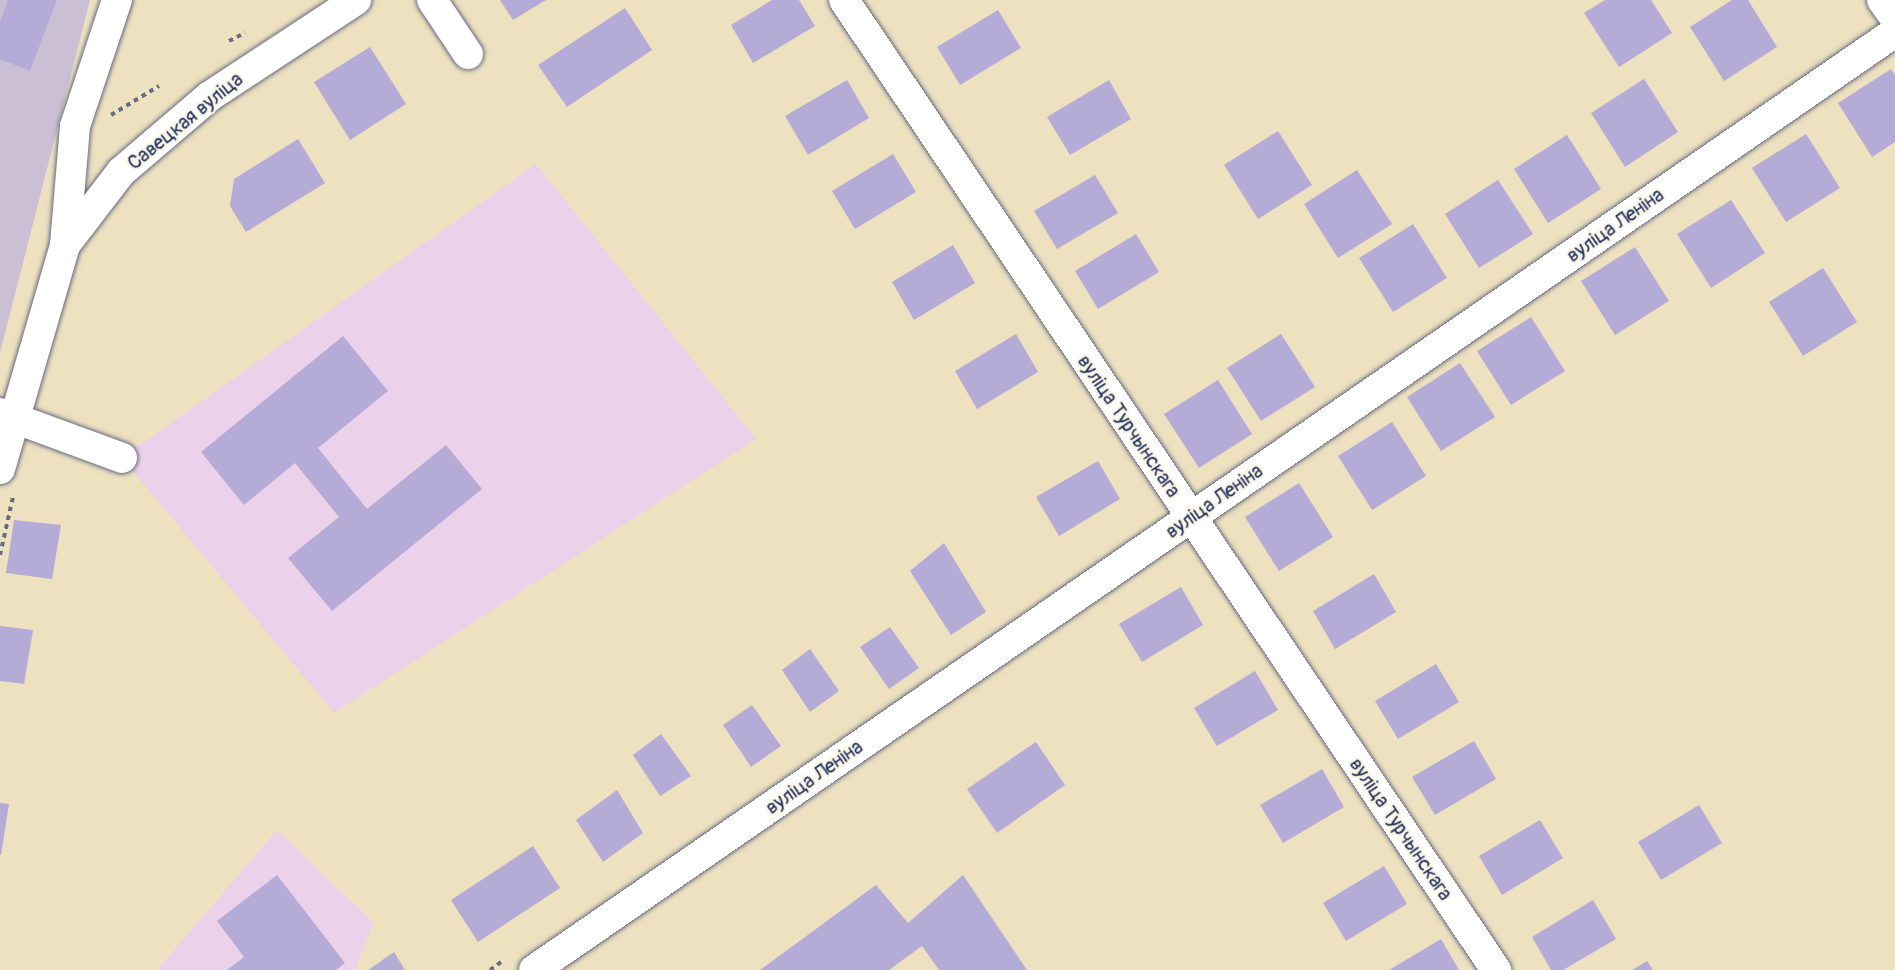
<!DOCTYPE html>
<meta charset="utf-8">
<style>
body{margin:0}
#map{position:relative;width:1895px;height:970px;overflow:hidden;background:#eee1c0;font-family:Pangolin,sans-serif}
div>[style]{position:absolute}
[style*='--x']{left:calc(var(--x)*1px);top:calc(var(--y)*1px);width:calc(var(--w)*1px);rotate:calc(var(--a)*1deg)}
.built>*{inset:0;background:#ecd1ea}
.industrial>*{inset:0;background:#cbbfd5}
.building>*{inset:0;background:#b4abd6}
.path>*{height:4px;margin-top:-2px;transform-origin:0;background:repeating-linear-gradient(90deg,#656d80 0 4.5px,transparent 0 9px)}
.roads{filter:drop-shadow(0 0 2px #656d80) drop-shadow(0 0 2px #656d80)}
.minor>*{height:30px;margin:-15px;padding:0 15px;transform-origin:15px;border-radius:15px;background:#fff}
span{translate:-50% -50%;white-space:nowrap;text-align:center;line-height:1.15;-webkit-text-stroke:4.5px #fcf5e5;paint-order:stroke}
.street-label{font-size:20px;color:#1b2f5e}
</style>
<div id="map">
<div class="built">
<div style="clip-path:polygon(536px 164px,756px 439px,334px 713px,122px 458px)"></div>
<div style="clip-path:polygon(277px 830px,374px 923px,355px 970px,157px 970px)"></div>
</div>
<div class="industrial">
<div style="clip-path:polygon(0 0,90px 0,0 353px)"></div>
</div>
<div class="building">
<div style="clip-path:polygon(8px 0,57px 0,30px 71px,0 59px,0 22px)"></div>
<div style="clip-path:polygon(500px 0,546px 0,513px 20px)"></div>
<div style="clip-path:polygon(772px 0,799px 0,815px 26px,753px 63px,731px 25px)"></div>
<div style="clip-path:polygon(1605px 0,1651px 0,1672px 33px,1619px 67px,1584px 13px)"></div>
<div style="clip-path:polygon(1732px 0,1748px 0,1777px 47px,1724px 81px,1690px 27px)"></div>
<div style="clip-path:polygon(625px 8px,652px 50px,567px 107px,538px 65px)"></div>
<div style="clip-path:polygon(998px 10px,1021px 48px,960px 85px,937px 47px)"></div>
<div style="clip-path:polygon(370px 47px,406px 104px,350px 140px,314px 82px)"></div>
<div style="clip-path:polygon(1891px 69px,1895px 75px,1895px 142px,1872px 157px,1838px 103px)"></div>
<div style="clip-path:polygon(1644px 79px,1678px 132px,1625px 167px,1591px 113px)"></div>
<div style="clip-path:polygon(847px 80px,869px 118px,808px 155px,785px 116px)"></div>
<div style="clip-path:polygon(1109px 80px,1131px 119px,1070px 155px,1047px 117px)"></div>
<div style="clip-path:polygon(1278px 131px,1312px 185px,1258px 219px,1224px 165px)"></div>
<div style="clip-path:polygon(1806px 134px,1840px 188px,1786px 222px,1752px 168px)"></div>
<div style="clip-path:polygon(1567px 135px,1601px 189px,1548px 223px,1514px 169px)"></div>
<div style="clip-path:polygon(298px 139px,325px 183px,246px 232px,230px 206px,234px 179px)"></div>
<div style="clip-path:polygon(893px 154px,916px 192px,855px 229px,832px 191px)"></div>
<div style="clip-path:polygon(1357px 170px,1392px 224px,1338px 258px,1304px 204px)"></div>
<div style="clip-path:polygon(1095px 175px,1118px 213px,1057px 249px,1034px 211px)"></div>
<div style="clip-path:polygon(1498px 180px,1533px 234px,1479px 268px,1445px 214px)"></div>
<div style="clip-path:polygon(1731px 200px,1765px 253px,1711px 288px,1677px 234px)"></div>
<div style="clip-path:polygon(1413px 224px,1447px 278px,1393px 312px,1359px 258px)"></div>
<div style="clip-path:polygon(1136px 234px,1159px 272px,1098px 309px,1075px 271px)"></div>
<div style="clip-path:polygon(953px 245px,975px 283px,914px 320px,892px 282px)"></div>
<div style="clip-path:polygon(1635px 247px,1669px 301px,1615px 335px,1581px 281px)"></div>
<div style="clip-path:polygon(1823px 268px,1857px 322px,1803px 356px,1769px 302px)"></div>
<div style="clip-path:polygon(1531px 317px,1565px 371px,1511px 405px,1477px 351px)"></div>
<div style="clip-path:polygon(1016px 334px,1038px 372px,977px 409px,955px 371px)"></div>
<div style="clip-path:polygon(1281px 334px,1315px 387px,1261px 421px,1227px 368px)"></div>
<div style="clip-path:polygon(343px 336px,388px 391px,318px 448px,367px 509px,446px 445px,482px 489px,332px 611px,288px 558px,339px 517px,295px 463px,244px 505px,201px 452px)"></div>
<div style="clip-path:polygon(1460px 363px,1495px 417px,1441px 451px,1407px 397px)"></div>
<div style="clip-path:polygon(1218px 380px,1252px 434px,1199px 468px,1164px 414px)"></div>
<div style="clip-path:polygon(1392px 422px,1426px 476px,1372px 510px,1338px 456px)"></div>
<div style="clip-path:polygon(1098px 461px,1120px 499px,1059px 536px,1036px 497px)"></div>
<div style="clip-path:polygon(1299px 483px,1333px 537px,1279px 571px,1245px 517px)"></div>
<div style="clip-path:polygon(14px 520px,61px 525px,52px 579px,6px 573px)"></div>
<div style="clip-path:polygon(944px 543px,986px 612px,951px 635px,910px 571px)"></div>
<div style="clip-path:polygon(1374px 574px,1396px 612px,1335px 649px,1313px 611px)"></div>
<div style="clip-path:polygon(1181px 587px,1203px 625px,1142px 662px,1119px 624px)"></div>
<div style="clip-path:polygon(0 626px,33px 630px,24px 684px,0 681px)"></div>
<div style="clip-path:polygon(890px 627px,919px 668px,889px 689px,860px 647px)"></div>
<div style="clip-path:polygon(810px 649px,839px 691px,810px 712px,782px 670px)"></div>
<div style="clip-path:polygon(1436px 664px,1459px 702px,1398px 739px,1375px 701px)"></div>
<div style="clip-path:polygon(1255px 671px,1278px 710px,1217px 746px,1194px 708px)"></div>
<div style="clip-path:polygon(752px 705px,781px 746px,751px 767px,723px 725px)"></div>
<div style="clip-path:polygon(661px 734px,691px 776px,660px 796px,633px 755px)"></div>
<div style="clip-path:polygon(1474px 741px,1496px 779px,1435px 815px,1412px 777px)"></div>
<div style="clip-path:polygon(1036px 742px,1065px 785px,997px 833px,967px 789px)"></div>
<div style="clip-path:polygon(1322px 769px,1344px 807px,1283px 843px,1260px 805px)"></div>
<div style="clip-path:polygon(617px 790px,643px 833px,603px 862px,576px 820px)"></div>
<div style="clip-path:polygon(0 803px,9px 804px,1px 855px,0 854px)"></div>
<div style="clip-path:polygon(1699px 805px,1722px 843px,1661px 880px,1638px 842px)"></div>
<div style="clip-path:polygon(1540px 820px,1563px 858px,1502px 895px,1479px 856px)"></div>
<div style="clip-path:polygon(533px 846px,560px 888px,478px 942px,451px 900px)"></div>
<div style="clip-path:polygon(1384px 866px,1407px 904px,1346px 941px,1323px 903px)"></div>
<div style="clip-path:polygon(277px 875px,345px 963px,336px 970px,227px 970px,244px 957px,217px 921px)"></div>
<div style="clip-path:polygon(963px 875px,1027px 970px,939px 970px,922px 946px,889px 970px,760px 970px,876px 885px,908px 923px)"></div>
<div style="clip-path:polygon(1593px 900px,1616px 939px,1563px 970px,1551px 970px,1532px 937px)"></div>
<div style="clip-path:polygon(1441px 939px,1459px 970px,1389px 970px)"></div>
<div style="clip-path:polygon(394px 952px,405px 970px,368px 970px)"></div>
<div style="clip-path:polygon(1647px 961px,1653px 970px,1632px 970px)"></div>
</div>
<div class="path">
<div style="--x:229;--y:41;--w:18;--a:-27"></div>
<div style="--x:111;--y:115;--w:56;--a:-31.1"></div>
<div style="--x:0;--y:555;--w:59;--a:-77.4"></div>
<div style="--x:490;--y:970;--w:17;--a:-36"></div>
</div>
<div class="roads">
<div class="minor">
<div style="--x:432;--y:0;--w:65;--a:56.3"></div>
<div style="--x:844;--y:0;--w:1169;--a:56.09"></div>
<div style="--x:1882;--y:0;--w:22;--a:54"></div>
<div style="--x:65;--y:245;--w:92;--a:-52.5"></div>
<div style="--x:121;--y:172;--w:117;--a:-40.5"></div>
<div style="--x:210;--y:96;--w:175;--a:-33.3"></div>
<div style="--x:0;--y:413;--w:130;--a:20.2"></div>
<div style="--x:0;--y:469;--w:233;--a:-73.8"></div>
<div style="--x:65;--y:245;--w:119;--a:-85.2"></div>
<div style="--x:75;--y:126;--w:133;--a:-71.6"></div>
<div style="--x:534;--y:970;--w:1653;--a:-34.57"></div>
</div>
</div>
<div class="street-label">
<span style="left:185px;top:121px;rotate:-39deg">Савецкая вуліца</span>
<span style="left:1615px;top:225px;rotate:-35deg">вуліца Леніна</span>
<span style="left:1129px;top:426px;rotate:56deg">вуліца Турчынскага</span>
<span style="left:1214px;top:501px;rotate:-35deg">вуліца Леніна</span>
<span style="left:814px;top:777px;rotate:-35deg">вуліца Леніна</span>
<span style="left:1401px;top:829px;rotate:56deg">вуліца Турчынскага</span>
</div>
</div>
